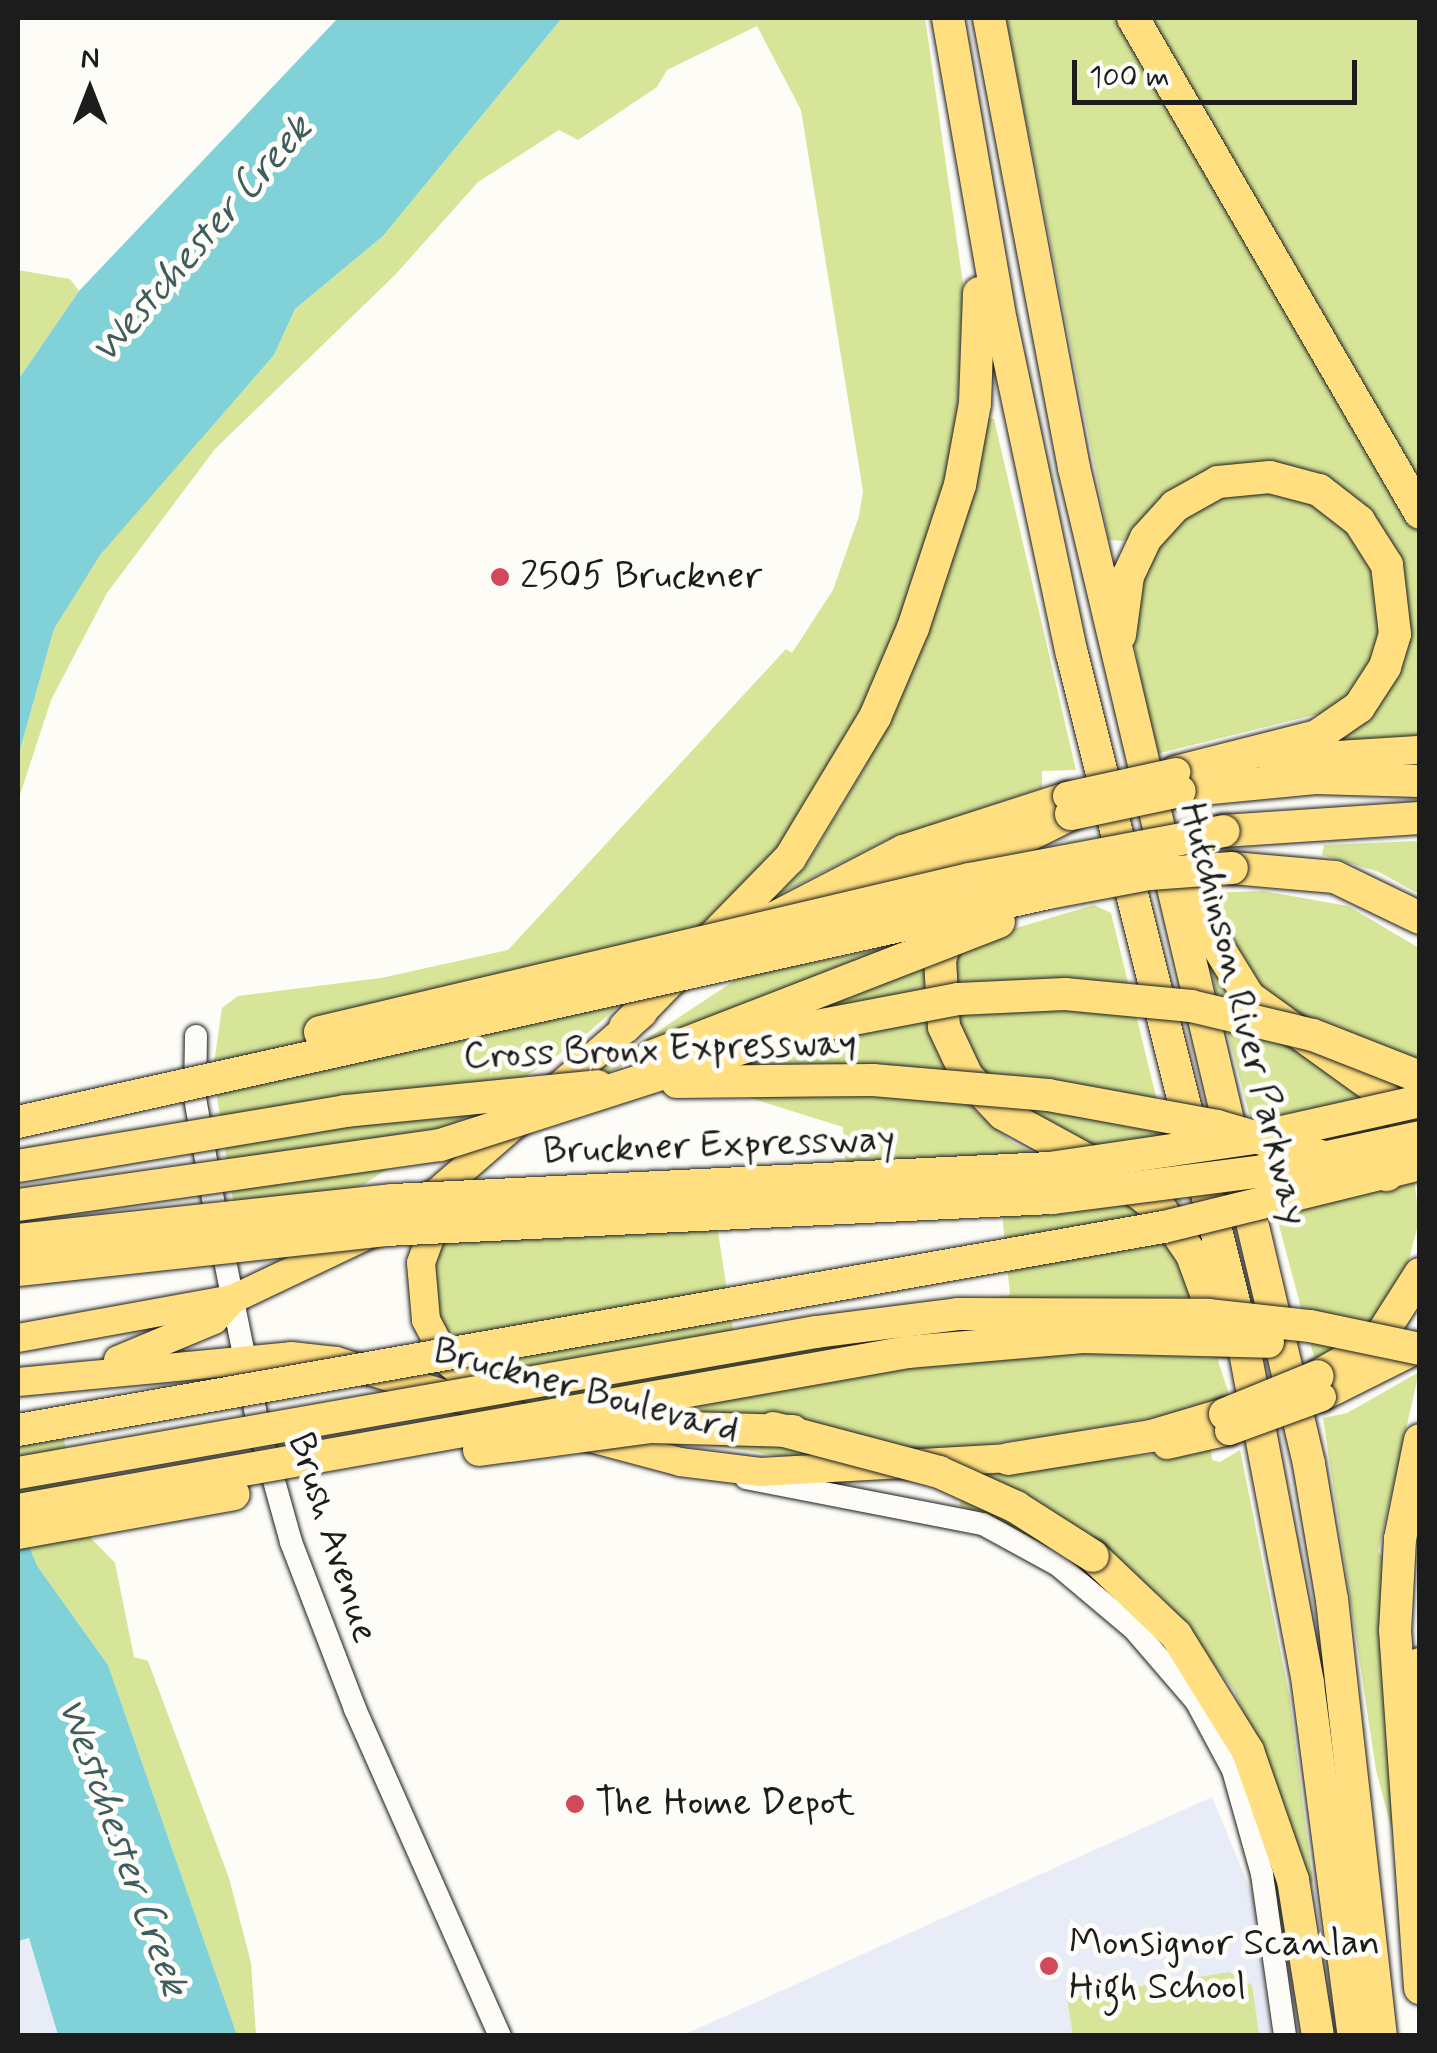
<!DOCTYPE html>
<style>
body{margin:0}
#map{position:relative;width:1437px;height:2053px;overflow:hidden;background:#fdfcf7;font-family:Mynerve,sans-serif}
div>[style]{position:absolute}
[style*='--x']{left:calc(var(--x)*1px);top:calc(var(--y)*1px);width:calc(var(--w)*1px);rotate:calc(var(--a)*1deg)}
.built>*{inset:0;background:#e8ecf7}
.green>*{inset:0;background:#d6e598}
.water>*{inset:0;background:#81d2d8}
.roads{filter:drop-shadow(0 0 2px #1c1c1c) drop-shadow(0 0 2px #1c1c1c)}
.minor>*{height:22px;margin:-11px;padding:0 11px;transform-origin:11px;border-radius:11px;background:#fdfcf7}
.major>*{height:28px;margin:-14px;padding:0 14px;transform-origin:14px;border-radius:14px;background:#ffdf80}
.highway>*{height:32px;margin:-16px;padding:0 16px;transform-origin:16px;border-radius:16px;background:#ffdf80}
.bridges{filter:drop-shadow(0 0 2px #1c1c1c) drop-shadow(0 0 2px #1c1c1c)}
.major-bridge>*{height:28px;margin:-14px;padding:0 14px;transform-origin:14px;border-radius:14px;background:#ffdf80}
.highway-bridge>*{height:32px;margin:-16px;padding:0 16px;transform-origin:16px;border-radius:16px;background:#ffdf80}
.dots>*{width:28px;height:28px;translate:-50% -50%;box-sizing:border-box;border:5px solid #fdfcf7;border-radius:50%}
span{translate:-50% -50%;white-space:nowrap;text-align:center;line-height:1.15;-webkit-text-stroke:10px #fdfcf7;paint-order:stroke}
.poi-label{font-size:38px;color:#1c1c1c}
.left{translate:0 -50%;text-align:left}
.street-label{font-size:38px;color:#1c1c1c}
.water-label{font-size:40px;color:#3f5c5e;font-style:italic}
.frame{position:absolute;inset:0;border:20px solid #1c1c1c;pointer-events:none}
.north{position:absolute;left:40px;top:40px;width:100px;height:100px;-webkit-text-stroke:8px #fdfcf7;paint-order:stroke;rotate:0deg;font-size:28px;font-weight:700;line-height:40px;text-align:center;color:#1c1c1c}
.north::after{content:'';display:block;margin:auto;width:35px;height:45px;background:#1c1c1c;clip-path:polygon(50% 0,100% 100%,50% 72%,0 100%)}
.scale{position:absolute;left:1072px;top:60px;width:285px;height:45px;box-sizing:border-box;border:5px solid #1c1c1c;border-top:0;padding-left:12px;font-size:30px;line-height:35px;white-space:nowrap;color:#1c1c1c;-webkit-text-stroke:8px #fdfcf7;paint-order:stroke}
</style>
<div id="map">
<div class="built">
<div style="clip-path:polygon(1212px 1797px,1253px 1896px,1271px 2035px,681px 2036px)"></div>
<div style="clip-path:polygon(29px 1938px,58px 2035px,18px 2036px,18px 1941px)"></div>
</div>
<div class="green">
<div style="clip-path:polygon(562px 18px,925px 18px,963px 283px,956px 446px,932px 540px,858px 731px,754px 888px,576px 1043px,363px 1185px,236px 1219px,213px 1071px,222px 1008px,238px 996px,381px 978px,508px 950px,786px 649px,792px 653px,833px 590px,859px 516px,863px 491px,801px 110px,757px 26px,667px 70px,657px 87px,578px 140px,559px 130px,478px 182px,395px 275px,215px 449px,107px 593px,51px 700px,18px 801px,18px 757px,54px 629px,99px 555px,274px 355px,295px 309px,383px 236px)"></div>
<div style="clip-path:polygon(1006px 18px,1123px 18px,1419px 531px,1419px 739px,1334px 742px,1359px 721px,1397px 563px,1267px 466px,1124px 541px,1109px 540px)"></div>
<div style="clip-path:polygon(1143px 18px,1419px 18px,1419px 495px)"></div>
<div style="clip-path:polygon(18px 270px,70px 279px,79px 291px,18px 380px)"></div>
<div style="clip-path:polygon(983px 418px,994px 419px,1076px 770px,1042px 771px,1042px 788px,886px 840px,778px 895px,806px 866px,864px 769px,898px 694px)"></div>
<div style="clip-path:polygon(1255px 487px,1322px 504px,1372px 558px,1381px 649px,1330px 721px,1318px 714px,1156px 754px,1132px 633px,1146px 554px,1193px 504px)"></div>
<div style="clip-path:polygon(1419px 841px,1419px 894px,1379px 872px,1322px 855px,1324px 845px)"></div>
<div style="clip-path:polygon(1263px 891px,1348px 906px,1419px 948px,1419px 1074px,1266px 1001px,1205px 893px)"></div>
<div style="clip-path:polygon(1094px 905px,1111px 913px,1182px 1203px,1047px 1129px,980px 1070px,962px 1036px,950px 987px,959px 945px)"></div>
<div style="clip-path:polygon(915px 942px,927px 952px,923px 1000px,934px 1044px,965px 1102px,1012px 1142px,1142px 1210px,1191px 1279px,1230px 1397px,1158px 1417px,1041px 1437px,927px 1453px,792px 1458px,581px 1425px,456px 1352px,431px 1301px,437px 1239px,712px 1193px,735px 1342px,1010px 1295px,1000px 1192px,848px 1200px,843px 1127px,632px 1061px,557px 1098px,740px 977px)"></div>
<div style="clip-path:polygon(1207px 956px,1375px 1101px,1412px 1160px,1419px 1221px,1402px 1286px,1380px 1319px,1316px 1364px)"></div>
<div style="clip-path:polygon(1419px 1372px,1378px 1552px,1387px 1561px,1383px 1665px,1393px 1835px,1376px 1770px,1323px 1418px,1347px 1413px)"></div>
<div style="clip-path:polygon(18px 1426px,63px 1437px,90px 1537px,115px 1563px,134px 1657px,148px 1661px,229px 1878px,251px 1963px,256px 2035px,237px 2035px,108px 1665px,38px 1567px,18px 1522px)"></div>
<div style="clip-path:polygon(1211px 1449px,1212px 1460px,1220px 1462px,1240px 1450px,1289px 1694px,1313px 1882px,1307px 1884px,1280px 1794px,1233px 1689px,1167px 1603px,1103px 1545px,1054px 1548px,959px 1505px,977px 1472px)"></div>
<div style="clip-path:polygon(1229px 1972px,1252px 1985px,1259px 2035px,1073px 2035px,1067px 1998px)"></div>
</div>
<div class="water">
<div style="clip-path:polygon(338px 18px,562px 18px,383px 236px,295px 309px,274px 355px,100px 555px,54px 629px,18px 757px,18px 380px,79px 291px)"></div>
<div style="clip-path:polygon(18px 1522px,38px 1567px,108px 1665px,237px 2035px,58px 2035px,29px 1938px,18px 1941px)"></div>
</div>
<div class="roads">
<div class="minor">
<div style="--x:196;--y:1036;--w:62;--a:90.9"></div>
<div style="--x:195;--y:1098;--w:125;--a:79.9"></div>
<div style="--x:217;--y:1221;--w:203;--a:78.6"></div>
<div style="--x:257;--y:1420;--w:127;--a:74.4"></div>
<div style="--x:291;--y:1542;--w:179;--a:69"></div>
<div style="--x:355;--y:1709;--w:358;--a:66.1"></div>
<div style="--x:746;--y:1478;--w:241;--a:11"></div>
<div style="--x:983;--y:1524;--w:85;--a:28.7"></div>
<div style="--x:1058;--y:1565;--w:99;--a:40.1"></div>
<div style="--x:1134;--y:1629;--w:95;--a:49.3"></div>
<div style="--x:1196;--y:1701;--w:78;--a:61.8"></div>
<div style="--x:1233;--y:1770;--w:108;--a:74.4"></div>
<div style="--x:1262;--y:1874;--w:164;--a:81.9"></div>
</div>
<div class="major">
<div style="--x:1271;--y:759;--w:149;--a:-3.5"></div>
<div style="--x:760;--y:923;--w:161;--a:-27.4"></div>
<div style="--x:903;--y:849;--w:172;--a:-17.9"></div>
<div style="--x:427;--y:1201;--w:286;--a:-41"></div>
<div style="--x:439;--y:1213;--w:53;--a:109.8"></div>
<div style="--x:421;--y:1263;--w:57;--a:85"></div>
<div style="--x:426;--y:1320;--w:47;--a:62.4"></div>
<div style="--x:448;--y:1362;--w:58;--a:40.8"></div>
<div style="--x:18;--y:1338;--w:219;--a:-10.3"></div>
<div style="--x:233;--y:1299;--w:154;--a:-25.4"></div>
<div style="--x:118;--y:1360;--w:104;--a:-22.6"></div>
<div style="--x:214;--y:1320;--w:28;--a:-48"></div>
<div style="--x:18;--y:1382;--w:274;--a:-5.4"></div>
<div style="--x:291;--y:1356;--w:45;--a:6.3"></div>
<div style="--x:336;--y:1361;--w:200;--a:16.9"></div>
<div style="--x:1322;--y:1397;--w:110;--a:-26.6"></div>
<div style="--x:587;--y:1437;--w:96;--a:15"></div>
<div style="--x:680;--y:1462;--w:81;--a:7.1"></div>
<div style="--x:760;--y:1472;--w:269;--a:-3.2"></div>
<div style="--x:1167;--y:1445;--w:64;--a:-12.7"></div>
</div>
<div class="highway">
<div style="--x:948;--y:18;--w:308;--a:80.1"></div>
<div style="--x:1001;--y:321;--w:340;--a:78"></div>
<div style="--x:1072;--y:654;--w:693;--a:75.96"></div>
<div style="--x:1240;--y:1326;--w:364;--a:79.2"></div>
<div style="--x:1308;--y:1684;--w:355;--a:82.6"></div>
<div style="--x:989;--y:18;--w:458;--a:79.3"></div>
<div style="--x:1074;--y:468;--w:1023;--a:76.72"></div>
<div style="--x:1309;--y:1464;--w:138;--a:80.4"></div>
<div style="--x:1332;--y:1600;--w:439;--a:83.6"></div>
<div style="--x:1133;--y:18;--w:572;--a:59.89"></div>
<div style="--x:1120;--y:635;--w:60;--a:-82.3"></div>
<div style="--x:1128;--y:576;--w:42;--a:-64.7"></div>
<div style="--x:1146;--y:538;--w:43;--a:-47.8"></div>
<div style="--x:1175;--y:506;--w:49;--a:-29.2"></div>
<div style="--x:1218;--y:482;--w:52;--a:-5.5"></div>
<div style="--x:1270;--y:477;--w:51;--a:14.9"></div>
<div style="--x:1319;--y:490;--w:51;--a:37.8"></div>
<div style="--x:1359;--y:521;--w:52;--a:57.5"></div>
<div style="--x:1387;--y:565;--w:69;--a:83.4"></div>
<div style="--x:1395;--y:634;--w:34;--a:107"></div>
<div style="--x:1385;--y:667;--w:48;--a:123"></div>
<div style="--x:1359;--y:707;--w:51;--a:145.4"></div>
<div style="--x:1317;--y:736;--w:146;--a:165.7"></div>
<div style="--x:1180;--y:791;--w:136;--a:-5.5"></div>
<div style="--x:1315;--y:778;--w:105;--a:1.6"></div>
<div style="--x:1071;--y:814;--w:83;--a:153.4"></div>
<div style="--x:997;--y:851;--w:48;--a:135"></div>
<div style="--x:963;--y:885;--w:78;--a:107"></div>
<div style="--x:940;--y:960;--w:67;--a:86.6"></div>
<div style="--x:944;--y:1027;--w:54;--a:64.9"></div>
<div style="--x:967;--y:1076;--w:52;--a:46.5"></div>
<div style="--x:1003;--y:1114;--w:131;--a:28.7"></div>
<div style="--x:1118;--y:1177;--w:56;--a:37.7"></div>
<div style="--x:1162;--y:1211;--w:53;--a:55.7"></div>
<div style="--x:1192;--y:1255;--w:90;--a:70"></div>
<div style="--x:1223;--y:831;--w:197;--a:-3.8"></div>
<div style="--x:1232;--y:868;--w:103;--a:5"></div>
<div style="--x:1335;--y:877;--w:94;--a:25.8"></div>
<div style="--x:1181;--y:887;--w:129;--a:58.3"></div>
<div style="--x:1249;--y:997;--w:164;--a:35.8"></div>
<div style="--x:1382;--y:1093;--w:42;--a:49.8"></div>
<div style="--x:856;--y:899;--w:165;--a:-23.9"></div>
<div style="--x:625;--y:1027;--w:236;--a:-45.7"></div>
<div style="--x:790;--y:858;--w:165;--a:-58.9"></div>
<div style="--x:875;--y:717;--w:97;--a:-66.9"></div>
<div style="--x:913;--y:628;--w:151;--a:-71.8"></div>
<div style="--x:960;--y:485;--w:83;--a:-79.6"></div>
<div style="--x:975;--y:403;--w:110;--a:-87.9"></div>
<div style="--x:1318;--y:1376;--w:67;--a:-29.6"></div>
<div style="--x:1376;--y:1343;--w:82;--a:-57.5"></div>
<div style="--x:1420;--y:1440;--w:101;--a:101.4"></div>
<div style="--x:1400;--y:1539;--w:91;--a:93.1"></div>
<div style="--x:1395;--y:1630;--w:359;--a:86"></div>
<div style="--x:1008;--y:1459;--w:145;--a:-9.1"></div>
<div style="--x:1151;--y:1436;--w:77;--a:-16.6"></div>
<div style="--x:1093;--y:1556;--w:115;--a:43.6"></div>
<div style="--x:1176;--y:1635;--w:137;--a:58.2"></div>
<div style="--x:1248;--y:1751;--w:137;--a:70.8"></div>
<div style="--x:1293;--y:1880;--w:158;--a:80.9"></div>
<div style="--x:1418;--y:1721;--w:57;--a:-88"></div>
</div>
</div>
<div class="bridges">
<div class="major-bridge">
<div style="--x:1067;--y:796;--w:112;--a:-12.4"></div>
<div style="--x:1229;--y:1431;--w:99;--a:-20.1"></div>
</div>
<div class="highway-bridge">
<div style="--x:1071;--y:814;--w:111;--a:-11.9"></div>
<div style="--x:320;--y:1032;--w:668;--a:-13.25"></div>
<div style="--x:970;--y:879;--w:258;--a:-10.7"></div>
<div style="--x:653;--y:1056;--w:371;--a:-21.2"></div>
<div style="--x:677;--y:1082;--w:196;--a:-0.6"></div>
<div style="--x:873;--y:1080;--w:176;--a:4.9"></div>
<div style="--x:1048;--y:1095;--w:172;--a:10.4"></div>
<div style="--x:1217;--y:1126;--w:177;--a:16.1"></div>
<div style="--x:18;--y:1122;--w:1055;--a:-12.53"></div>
<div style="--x:1048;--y:893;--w:104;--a:-10.6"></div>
<div style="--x:1150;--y:874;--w:82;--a:-4.2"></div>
<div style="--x:18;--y:1166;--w:332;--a:-9.5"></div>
<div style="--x:345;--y:1111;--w:254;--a:-5.6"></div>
<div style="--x:18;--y:1205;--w:426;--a:-8.1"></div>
<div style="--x:440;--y:1145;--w:379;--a:-17.8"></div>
<div style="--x:801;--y:1029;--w:160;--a:-10.8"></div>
<div style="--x:958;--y:999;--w:107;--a:-2.7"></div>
<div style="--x:1065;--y:994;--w:127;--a:5.4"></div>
<div style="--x:1191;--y:1006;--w:125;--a:13.4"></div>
<div style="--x:1313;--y:1035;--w:115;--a:21.4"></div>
<div style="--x:18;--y:1240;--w:377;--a:-6.1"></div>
<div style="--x:393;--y:1200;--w:658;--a:-2.79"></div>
<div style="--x:1050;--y:1168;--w:211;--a:-8.4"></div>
<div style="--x:1259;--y:1137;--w:165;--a:-12.6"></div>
<div style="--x:18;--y:1270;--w:370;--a:-6.2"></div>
<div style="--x:386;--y:1230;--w:667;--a:-2.75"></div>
<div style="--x:1052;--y:1198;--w:212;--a:-7.3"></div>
<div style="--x:1262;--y:1171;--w:162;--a:-12.1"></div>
<div style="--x:1225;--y:1414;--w:100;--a:-22.2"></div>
<div style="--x:773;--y:1428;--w:172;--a:14.8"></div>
<div style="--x:939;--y:1472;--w:85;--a:24.4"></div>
<div style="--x:1016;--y:1507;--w:91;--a:32.5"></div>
<div style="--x:18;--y:1430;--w:1164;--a:-10.05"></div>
<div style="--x:1164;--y:1227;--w:264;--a:-13.8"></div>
<div style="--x:479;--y:1450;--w:174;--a:-7.6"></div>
<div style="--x:651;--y:1427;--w:142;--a:1.6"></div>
<div style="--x:18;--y:1473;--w:810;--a:-10.02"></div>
<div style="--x:816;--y:1332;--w:143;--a:-7.2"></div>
<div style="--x:958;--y:1314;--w:250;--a:0.2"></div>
<div style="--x:1208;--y:1315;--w:103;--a:6.2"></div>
<div style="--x:1310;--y:1326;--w:112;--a:11.8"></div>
<div style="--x:18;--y:1510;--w:904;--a:-10.07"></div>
<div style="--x:908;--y:1352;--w:175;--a:-4.9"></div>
<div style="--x:1082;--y:1337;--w:186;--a:1.5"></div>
<div style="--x:18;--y:1533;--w:219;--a:-10.2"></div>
</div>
</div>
<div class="dots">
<div style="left:500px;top:577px;background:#d1495b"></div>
<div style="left:575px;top:1804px;background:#d1495b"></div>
<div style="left:1049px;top:1966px;background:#d1495b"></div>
</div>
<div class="poi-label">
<span class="left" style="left:520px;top:577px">2505 Bruckner</span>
<span class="left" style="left:595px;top:1804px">The Home Depot</span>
<span class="left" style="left:1069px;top:1966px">Monsignor Scanlan<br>High School</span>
</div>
<div class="street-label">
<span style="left:1243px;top:1014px;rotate:76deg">Hutchinson River Parkway</span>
<span style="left:660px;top:1050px;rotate:-2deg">Cross Bronx Expressway</span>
<span style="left:719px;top:1146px;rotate:-2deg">Bruckner Expressway</span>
<span style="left:586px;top:1391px;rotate:15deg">Bruckner Boulevard</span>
<span style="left:332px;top:1538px;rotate:72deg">Brush Avenue</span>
</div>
<div class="water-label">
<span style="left:202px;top:240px;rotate:-49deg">Westchester Creek</span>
<span style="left:122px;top:1847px;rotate:70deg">Westchester Creek</span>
</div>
<div class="frame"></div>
<div class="north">N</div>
<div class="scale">100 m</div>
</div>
